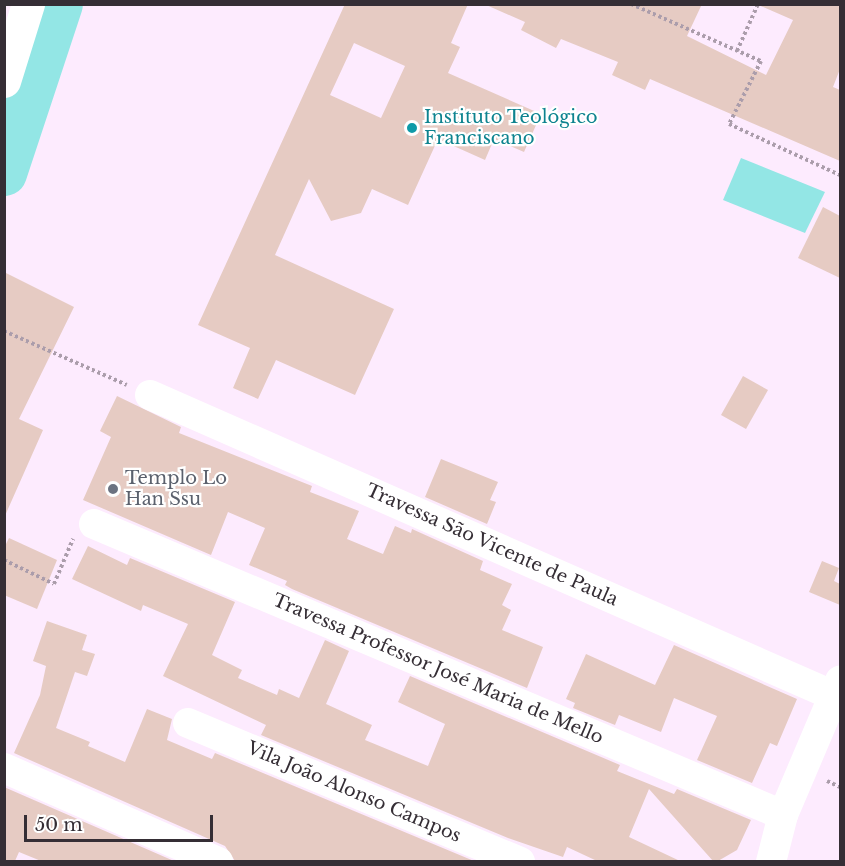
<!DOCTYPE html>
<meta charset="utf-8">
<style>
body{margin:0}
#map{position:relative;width:845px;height:866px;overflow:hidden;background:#fdebfe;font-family:"Libre Baskerville",serif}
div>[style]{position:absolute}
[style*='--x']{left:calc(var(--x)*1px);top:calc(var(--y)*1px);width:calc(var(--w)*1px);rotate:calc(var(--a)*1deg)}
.water>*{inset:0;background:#93e6e5}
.river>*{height:45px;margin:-22.5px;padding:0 22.5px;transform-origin:22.5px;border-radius:22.5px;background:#93e6e5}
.building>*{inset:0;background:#e6cbc3}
.path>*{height:4px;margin-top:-2px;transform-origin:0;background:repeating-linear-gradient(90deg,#ab9dab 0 3px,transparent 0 6px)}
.minor>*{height:30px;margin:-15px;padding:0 15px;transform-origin:15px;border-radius:15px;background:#fff}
.major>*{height:33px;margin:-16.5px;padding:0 16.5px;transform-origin:16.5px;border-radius:16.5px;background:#fff}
.dots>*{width:16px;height:16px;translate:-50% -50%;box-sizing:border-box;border:3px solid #fff;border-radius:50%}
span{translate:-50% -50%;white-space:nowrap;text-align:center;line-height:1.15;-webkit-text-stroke:4.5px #fff;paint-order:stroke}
.culture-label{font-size:18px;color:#0d838f}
.left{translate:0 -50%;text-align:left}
.worship-label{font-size:18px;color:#5b616d}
.street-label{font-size:18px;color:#352e35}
.frame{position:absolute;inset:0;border:6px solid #352e35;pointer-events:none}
.scale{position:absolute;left:24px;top:815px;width:189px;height:27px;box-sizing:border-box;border:3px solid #352e35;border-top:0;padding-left:8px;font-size:18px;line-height:21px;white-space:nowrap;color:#352e35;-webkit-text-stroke:4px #fff;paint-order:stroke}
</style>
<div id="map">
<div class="water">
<div style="clip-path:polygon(741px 158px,825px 192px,805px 233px,723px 200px)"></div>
</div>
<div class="river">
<div style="--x:4;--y:173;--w:178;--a:-71.7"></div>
</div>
<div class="building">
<div style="clip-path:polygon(evenodd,345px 4px,468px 4px,451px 43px,460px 47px,448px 73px,541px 114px,524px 152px,494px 139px,485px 160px,438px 139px,408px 205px,372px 189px,361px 213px,331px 221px,309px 179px,275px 255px,394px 309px,355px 395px,276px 360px,258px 399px,233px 388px,250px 348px,198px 325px,345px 4px,354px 43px,405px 66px,381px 118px,330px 95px,354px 43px)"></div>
<div style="clip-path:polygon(484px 4px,702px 4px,687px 36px,766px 75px,793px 20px,756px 4px,840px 4px,840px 69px,833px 87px,840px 90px,840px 161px,650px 79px,645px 90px,612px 75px,618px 62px,561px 39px,556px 48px,521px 30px,525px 22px)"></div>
<div style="clip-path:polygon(823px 207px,840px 216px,840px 278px,798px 258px)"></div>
<div style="clip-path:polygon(4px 272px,74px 307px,19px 419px,43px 430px,4px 518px)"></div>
<div style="clip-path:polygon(743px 376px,768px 390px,746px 429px,721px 415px)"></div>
<div style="clip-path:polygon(117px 396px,181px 427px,179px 433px,312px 486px,310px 492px,359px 511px,347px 539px,383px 554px,395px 526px,411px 533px,412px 529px,483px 561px,480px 570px,512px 584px,502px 605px,511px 610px,502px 630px,543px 647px,527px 688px,292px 589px,285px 585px,287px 581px,249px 565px,265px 528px,228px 512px,211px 555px,83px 500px,111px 437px,100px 431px)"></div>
<div style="clip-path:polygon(441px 459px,498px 482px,490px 500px,496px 502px,487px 524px,425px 497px)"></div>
<div style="clip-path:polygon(9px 538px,57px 560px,37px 609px,4px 595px,4px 548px)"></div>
<div style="clip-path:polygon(88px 546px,127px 565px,130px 558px,235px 602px,212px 655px,242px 670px,238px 678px,277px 695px,279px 689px,299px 698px,325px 640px,349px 651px,326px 704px,372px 725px,365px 740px,428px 766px,445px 724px,398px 702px,410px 676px,620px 765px,617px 771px,674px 794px,677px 789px,751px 820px,737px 850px,718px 861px,713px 861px,649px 789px,629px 837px,680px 861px,597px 861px,567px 847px,563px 857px,508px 838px,261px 735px,266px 725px,163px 676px,188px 624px,143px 605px,141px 611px,72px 579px)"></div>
<div style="clip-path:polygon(822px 561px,839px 568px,834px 581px,840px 584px,840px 605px,809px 592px)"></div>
<div style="clip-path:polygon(47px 621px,87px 635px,82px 650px,95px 654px,87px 676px,75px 672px,56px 728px,90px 742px,88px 746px,125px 762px,147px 709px,172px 719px,167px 740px,212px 759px,215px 753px,474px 861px,235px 861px,225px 846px,14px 753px,40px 695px,46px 666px,33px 661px)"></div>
<div style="clip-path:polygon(674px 645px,797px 699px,777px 746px,770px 743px,752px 783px,697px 760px,717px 716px,674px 698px,661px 732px,619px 715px,615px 725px,573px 708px,575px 703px,566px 699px,586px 654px,655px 685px)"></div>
<div style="clip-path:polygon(4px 787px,174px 861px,41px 861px,19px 852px,15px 861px,4px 861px)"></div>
</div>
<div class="path">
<div style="--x:631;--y:4;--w:142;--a:23.7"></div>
<div style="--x:761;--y:61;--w:71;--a:116.9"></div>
<div style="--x:729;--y:124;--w:122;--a:24.7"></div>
<div style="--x:737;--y:51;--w:51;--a:-65.9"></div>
<div style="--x:4;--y:331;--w:134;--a:23.7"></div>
<div style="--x:4;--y:560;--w:55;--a:25.6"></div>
<div style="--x:54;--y:584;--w:49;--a:-67.1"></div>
<div style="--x:827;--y:781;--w:14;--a:25"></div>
</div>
<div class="minor">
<div style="--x:150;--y:395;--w:747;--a:23.75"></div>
<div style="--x:94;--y:524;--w:748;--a:22.9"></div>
<div style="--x:188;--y:723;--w:360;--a:22.7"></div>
<div style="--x:4;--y:768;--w:234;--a:23.7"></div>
<div style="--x:771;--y:862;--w:49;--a:-75.7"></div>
<div style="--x:783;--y:815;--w:146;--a:-67"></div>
</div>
<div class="major">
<div style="--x:4;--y:81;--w:81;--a:-72.7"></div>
</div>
<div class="dots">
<div style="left:412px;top:128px;background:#0f9aa8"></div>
<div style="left:113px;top:489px;background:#6b7280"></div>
</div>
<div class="culture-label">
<span class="left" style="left:424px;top:128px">Instituto Teológico<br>Franciscano</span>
</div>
<div class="worship-label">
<span class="left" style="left:125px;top:489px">Templo Lo<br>Han Ssu</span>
</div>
<div class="street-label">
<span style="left:492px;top:545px;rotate:24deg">Travessa São Vicente de Paula</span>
<span style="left:438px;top:669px;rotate:23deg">Travessa Professor José Maria de Mello</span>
<span style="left:354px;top:792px;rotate:23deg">Vila João Alonso Campos</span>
</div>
<div class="frame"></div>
<div class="scale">50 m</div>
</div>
